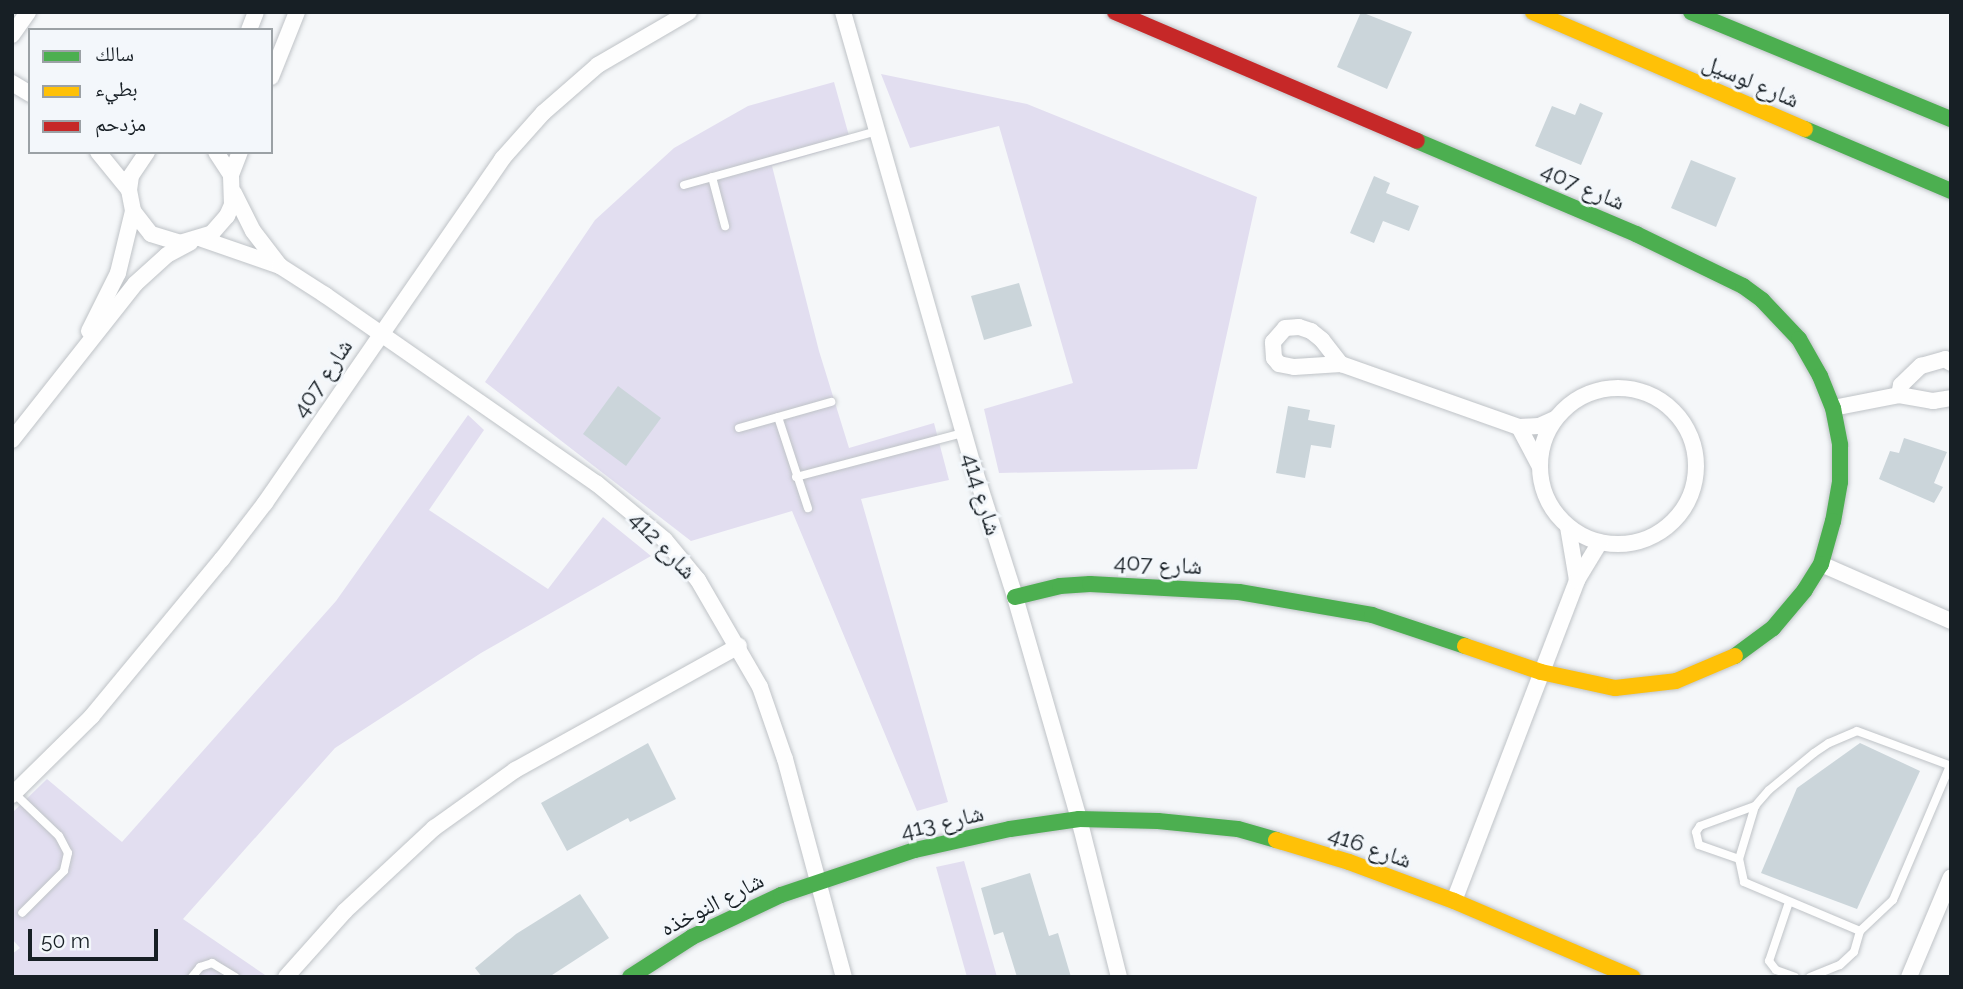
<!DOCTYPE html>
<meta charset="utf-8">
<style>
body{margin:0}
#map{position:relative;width:1963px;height:989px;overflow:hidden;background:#f5f7f9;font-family:Raleway,"Noto Naskh Arabic",sans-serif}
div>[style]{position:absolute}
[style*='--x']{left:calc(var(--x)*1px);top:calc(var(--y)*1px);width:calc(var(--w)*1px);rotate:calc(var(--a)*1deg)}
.green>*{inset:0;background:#e2def0}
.building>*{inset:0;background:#cbd5da}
.roads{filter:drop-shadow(0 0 2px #bfc3c7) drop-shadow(0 0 2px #bfc3c7)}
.lane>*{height:8px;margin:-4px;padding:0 4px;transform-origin:4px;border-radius:4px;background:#fefefe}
.street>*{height:16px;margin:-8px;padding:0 8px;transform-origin:8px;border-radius:8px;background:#fefefe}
.street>.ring{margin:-8px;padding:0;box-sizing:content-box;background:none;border:16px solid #fefefe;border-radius:50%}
.fast>*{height:16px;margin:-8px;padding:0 8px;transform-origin:8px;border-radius:8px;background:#4caf50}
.slow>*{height:16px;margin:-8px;padding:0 8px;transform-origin:8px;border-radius:8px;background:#ffc107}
.jam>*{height:16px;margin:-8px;padding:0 8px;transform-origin:8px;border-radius:8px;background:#c62828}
span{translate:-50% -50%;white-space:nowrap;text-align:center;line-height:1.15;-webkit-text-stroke:6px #f3f7fb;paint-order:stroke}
.street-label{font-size:23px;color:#171f25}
.frame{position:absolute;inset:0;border:14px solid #171f25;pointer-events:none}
.legend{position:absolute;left:28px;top:28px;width:245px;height:126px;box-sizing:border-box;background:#f3f7fb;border:2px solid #9ba1a5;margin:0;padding:9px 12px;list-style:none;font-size:21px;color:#171f25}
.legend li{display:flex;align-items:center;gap:14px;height:35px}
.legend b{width:35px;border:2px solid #9ba1a5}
.scale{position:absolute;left:28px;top:929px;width:130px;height:32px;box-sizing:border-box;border:4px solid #171f25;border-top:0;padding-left:9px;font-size:21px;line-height:24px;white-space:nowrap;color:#171f25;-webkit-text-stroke:5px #f3f7fb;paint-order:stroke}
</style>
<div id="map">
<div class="green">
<div style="clip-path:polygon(881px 74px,1027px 104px,1257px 197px,1197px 469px,999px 473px,984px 409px,1073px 383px,999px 126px,910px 148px)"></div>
<div style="clip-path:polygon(834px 82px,851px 143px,772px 166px,819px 351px,849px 448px,934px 423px,949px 480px,861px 499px,948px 802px,917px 811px,792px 511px,691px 541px,485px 382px,595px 220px,674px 148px,748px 106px)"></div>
<div style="clip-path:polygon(468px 415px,484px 430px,429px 510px,548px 589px,603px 517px,651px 556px,481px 653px,335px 748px,183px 919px,268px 977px,12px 977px,12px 954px,20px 948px,12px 939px,12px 813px,47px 779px,122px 842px,336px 601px)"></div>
<div style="clip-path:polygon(964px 861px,997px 977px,967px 977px,936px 867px)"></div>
</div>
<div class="building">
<div style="clip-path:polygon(1361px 12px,1412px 32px,1387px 89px,1337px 67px)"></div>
<div style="clip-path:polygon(1580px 103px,1603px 113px,1581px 165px,1535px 146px,1552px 106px,1575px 115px)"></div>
<div style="clip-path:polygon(1691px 160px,1736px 178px,1716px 227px,1671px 208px)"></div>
<div style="clip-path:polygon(1374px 176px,1390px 183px,1386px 193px,1419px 206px,1409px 231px,1383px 221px,1374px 243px,1350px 233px)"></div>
<div style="clip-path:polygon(1019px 283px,1032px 326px,984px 340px,971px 296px)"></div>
<div style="clip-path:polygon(618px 386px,661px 418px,626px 466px,583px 434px)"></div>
<div style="clip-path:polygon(1288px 406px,1310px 410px,1308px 420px,1335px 425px,1331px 448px,1311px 445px,1305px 478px,1276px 473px)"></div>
<div style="clip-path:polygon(1904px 438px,1947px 452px,1934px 483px,1943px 487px,1934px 503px,1879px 479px,1890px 451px,1899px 453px)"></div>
<div style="clip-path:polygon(648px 743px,676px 799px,630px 822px,628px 818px,567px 851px,541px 803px)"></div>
<div style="clip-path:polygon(1860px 743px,1920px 771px,1857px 909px,1761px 873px,1797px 788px)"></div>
<div style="clip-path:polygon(1030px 873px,1049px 936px,1058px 933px,1071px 977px,1017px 977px,1003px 932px,994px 935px,981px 888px)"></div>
<div style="clip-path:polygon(580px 894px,609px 938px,549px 977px,482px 977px,475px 968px,516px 934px)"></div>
</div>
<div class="roads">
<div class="lane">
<div style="--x:712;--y:177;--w:51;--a:75.1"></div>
<div style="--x:684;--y:185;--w:200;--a:-15.6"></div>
<div style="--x:778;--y:417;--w:96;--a:71.8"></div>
<div style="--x:739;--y:428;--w:96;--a:-15.8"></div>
<div style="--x:796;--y:477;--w:173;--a:-14.8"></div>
<div style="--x:14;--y:793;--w:62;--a:43.7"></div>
<div style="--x:59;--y:836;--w:19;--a:62"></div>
<div style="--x:68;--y:853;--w:18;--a:103"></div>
<div style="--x:64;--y:871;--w:59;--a:135"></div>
<div style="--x:1739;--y:859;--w:42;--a:-160.7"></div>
<div style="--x:1699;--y:845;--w:13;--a:-103"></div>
<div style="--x:1696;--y:832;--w:7;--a:-56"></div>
<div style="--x:1700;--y:826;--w:59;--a:-20"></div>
<div style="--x:1789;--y:902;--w:62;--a:108.7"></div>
<div style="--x:1769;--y:961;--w:11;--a:52"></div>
<div style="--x:1776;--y:970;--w:20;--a:20"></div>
<div style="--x:1860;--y:931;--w:126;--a:-157.1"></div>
<div style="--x:1744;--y:882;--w:24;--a:-102"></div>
<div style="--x:1739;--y:859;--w:55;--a:-73.2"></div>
<div style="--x:1755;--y:806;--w:21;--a:-49"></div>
<div style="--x:1769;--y:790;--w:58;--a:-39.4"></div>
<div style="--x:1814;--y:753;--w:18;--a:-34"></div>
<div style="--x:1829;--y:743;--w:30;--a:-23"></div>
<div style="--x:1857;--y:731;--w:100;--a:20.4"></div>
<div style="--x:192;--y:977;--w:13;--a:-51"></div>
<div style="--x:200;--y:967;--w:13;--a:-18"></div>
<div style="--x:212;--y:963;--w:27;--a:31"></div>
<div style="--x:1810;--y:977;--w:32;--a:-22"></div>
<div style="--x:1840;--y:965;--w:19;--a:-43"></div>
<div style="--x:1854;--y:952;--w:22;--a:-74"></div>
<div style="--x:1860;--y:931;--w:45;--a:-43.2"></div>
<div style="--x:1893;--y:900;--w:146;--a:-67"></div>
</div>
<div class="street">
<div style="--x:843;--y:12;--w:471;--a:74"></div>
<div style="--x:973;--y:465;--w:139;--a:72.3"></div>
<div style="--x:1015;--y:597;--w:231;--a:73.9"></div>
<div style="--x:1079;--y:819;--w:163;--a:75.8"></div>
<div style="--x:249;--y:30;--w:19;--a:-69"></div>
<div style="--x:12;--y:35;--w:28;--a:-55"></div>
<div style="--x:271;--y:77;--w:70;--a:-68.2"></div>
<div style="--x:12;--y:83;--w:21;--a:31"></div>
<div style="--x:98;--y:152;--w:49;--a:50.8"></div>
<div style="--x:147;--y:152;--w:29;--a:124"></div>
<div style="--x:131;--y:176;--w:14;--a:98"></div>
<div style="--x:129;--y:190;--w:21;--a:79"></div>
<div style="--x:133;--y:211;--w:29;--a:52"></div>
<div style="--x:151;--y:234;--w:30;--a:17"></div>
<div style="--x:180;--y:243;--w:34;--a:-17"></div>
<div style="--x:212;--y:233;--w:23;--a:-49"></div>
<div style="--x:227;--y:216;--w:12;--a:-66"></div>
<div style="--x:232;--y:205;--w:30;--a:-92"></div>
<div style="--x:231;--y:175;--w:27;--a:-123"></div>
<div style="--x:231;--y:175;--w:25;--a:-69"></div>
<div style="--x:234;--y:193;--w:42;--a:63.4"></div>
<div style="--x:253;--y:231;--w:44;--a:52.4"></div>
<div style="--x:202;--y:239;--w:83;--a:19.1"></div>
<div style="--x:280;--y:266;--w:54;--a:32.8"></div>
<div style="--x:325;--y:295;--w:330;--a:34.8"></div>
<div style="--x:596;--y:483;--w:89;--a:39.6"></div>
<div style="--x:665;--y:540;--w:52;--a:50.5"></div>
<div style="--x:698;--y:580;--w:124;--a:59.9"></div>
<div style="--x:760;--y:687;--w:76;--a:70.9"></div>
<div style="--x:785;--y:759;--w:226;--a:74.9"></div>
<div style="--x:89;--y:331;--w:65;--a:-63.4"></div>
<div style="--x:118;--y:273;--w:64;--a:-76.4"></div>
<div style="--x:1341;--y:364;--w:47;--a:176.3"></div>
<div style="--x:1294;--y:367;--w:15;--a:-169"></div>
<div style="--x:1279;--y:364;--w:8;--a:-130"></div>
<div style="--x:1274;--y:358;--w:16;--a:-94"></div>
<div style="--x:1273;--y:342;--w:18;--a:-49"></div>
<div style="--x:1285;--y:328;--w:14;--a:-4"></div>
<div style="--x:1299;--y:327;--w:13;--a:18"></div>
<div style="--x:1311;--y:331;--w:14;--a:39"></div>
<div style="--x:1322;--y:340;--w:31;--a:52"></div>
<div style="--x:1341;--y:364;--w:189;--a:19.5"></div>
<div style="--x:1519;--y:427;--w:20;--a:-3"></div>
<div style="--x:1539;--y:426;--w:17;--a:-24"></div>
<div class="ring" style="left:1540px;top:388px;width:140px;height:140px"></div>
<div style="--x:1899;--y:395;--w:10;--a:-79"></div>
<div style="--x:1901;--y:385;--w:28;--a:-44"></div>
<div style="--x:1921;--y:366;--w:25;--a:-16"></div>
<div style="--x:1945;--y:359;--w:7;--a:34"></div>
<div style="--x:1833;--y:408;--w:67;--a:-11.1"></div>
<div style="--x:1899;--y:395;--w:35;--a:10"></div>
<div style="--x:1933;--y:401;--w:18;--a:-9"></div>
<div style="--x:1519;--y:427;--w:43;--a:62.2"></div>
<div style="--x:12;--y:440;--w:199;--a:-51.7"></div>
<div style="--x:135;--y:284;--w:43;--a:-42.2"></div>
<div style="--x:167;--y:255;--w:26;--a:-28"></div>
<div style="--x:1568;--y:527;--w:54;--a:80.4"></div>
<div style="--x:1821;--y:564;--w:142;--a:23.7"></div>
<div style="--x:12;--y:795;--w:112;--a:-44.6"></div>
<div style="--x:92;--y:716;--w:204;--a:-50.4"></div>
<div style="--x:222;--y:559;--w:71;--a:-52.5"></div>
<div style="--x:265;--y:503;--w:418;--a:-55.4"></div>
<div style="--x:502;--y:159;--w:62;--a:-48.3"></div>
<div style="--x:543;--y:113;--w:73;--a:-41.1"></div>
<div style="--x:598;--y:65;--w:105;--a:-30.2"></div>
<div style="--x:1454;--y:901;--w:344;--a:-69"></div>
<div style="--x:1577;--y:580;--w:44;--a:-58.8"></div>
<div style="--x:286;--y:977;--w:89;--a:-48.2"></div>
<div style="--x:345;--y:911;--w:122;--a:-43"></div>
<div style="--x:434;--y:828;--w:100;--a:-35.6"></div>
<div style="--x:515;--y:770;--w:256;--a:-29"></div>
<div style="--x:1909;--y:977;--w:108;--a:-67.2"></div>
</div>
<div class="fast">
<div style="--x:1691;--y:12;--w:281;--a:22.4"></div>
<div style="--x:1805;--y:129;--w:159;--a:23"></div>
<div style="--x:1417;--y:141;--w:238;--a:23"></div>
<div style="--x:1636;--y:234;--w:119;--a:25.9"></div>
<div style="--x:1743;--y:286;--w:24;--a:36"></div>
<div style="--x:1762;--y:300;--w:54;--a:46.5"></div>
<div style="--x:1799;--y:339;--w:43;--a:60.4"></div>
<div style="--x:1820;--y:376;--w:35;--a:68"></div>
<div style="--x:1833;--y:408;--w:38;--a:79"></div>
<div style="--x:1840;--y:445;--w:37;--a:90"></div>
<div style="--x:1840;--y:482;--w:40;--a:100"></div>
<div style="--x:1833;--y:521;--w:45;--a:105.6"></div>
<div style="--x:1821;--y:564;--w:31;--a:122"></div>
<div style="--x:1805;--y:590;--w:50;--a:130.1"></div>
<div style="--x:1773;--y:628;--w:47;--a:143.6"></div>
<div style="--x:1015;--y:597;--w:46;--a:-13.7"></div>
<div style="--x:1060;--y:586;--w:30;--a:-4"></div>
<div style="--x:1090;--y:584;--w:149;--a:3.1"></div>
<div style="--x:1239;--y:592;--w:135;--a:9.8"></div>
<div style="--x:1372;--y:615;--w:98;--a:18.4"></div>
<div style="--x:630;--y:977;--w:74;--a:-32.8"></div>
<div style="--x:692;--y:937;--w:98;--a:-25.3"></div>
<div style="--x:781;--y:895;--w:141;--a:-18.6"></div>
<div style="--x:915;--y:850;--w:97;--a:-12.5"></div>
<div style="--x:1010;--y:829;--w:70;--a:-8.2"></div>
<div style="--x:1079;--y:819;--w:79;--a:1.5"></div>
<div style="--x:1158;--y:821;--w:80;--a:5.7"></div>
<div style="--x:1238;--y:829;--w:40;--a:16"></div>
</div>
<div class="slow">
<div style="--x:1533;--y:12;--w:296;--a:23.3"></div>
<div style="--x:1465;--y:646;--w:80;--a:18.9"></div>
<div style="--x:1541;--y:672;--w:76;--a:12.2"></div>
<div style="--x:1615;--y:688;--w:61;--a:-6.5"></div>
<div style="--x:1676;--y:681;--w:64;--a:-23"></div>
<div style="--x:1276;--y:840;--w:76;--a:16.8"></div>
<div style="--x:1349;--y:862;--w:112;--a:20.4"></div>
<div style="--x:1454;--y:901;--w:194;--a:23.1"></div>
</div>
<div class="jam">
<div style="--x:1115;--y:12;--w:328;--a:23.1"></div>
</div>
</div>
<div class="street-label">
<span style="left:1751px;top:81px;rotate:23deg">شارع لوسيل</span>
<span style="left:1583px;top:186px;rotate:23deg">شارع 407</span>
<span style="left:322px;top:378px;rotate:-56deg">شارع 407</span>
<span style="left:982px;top:494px;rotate:73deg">شارع 414</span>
<span style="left:663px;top:545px;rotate:46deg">شارع 412</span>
<span style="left:1158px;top:564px;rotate:3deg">شارع 407</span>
<span style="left:942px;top:822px;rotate:-13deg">شارع 413</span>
<span style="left:1370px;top:847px;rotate:19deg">شارع 416</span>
<span style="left:712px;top:904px;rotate:-27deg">شارع النوخذه</span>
</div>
<div class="frame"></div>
<ul class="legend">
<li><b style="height:9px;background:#4caf50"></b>سالك</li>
<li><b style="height:9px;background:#ffc107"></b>بطيء</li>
<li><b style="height:9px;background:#c62828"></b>مزدحم</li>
</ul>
<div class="scale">50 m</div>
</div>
